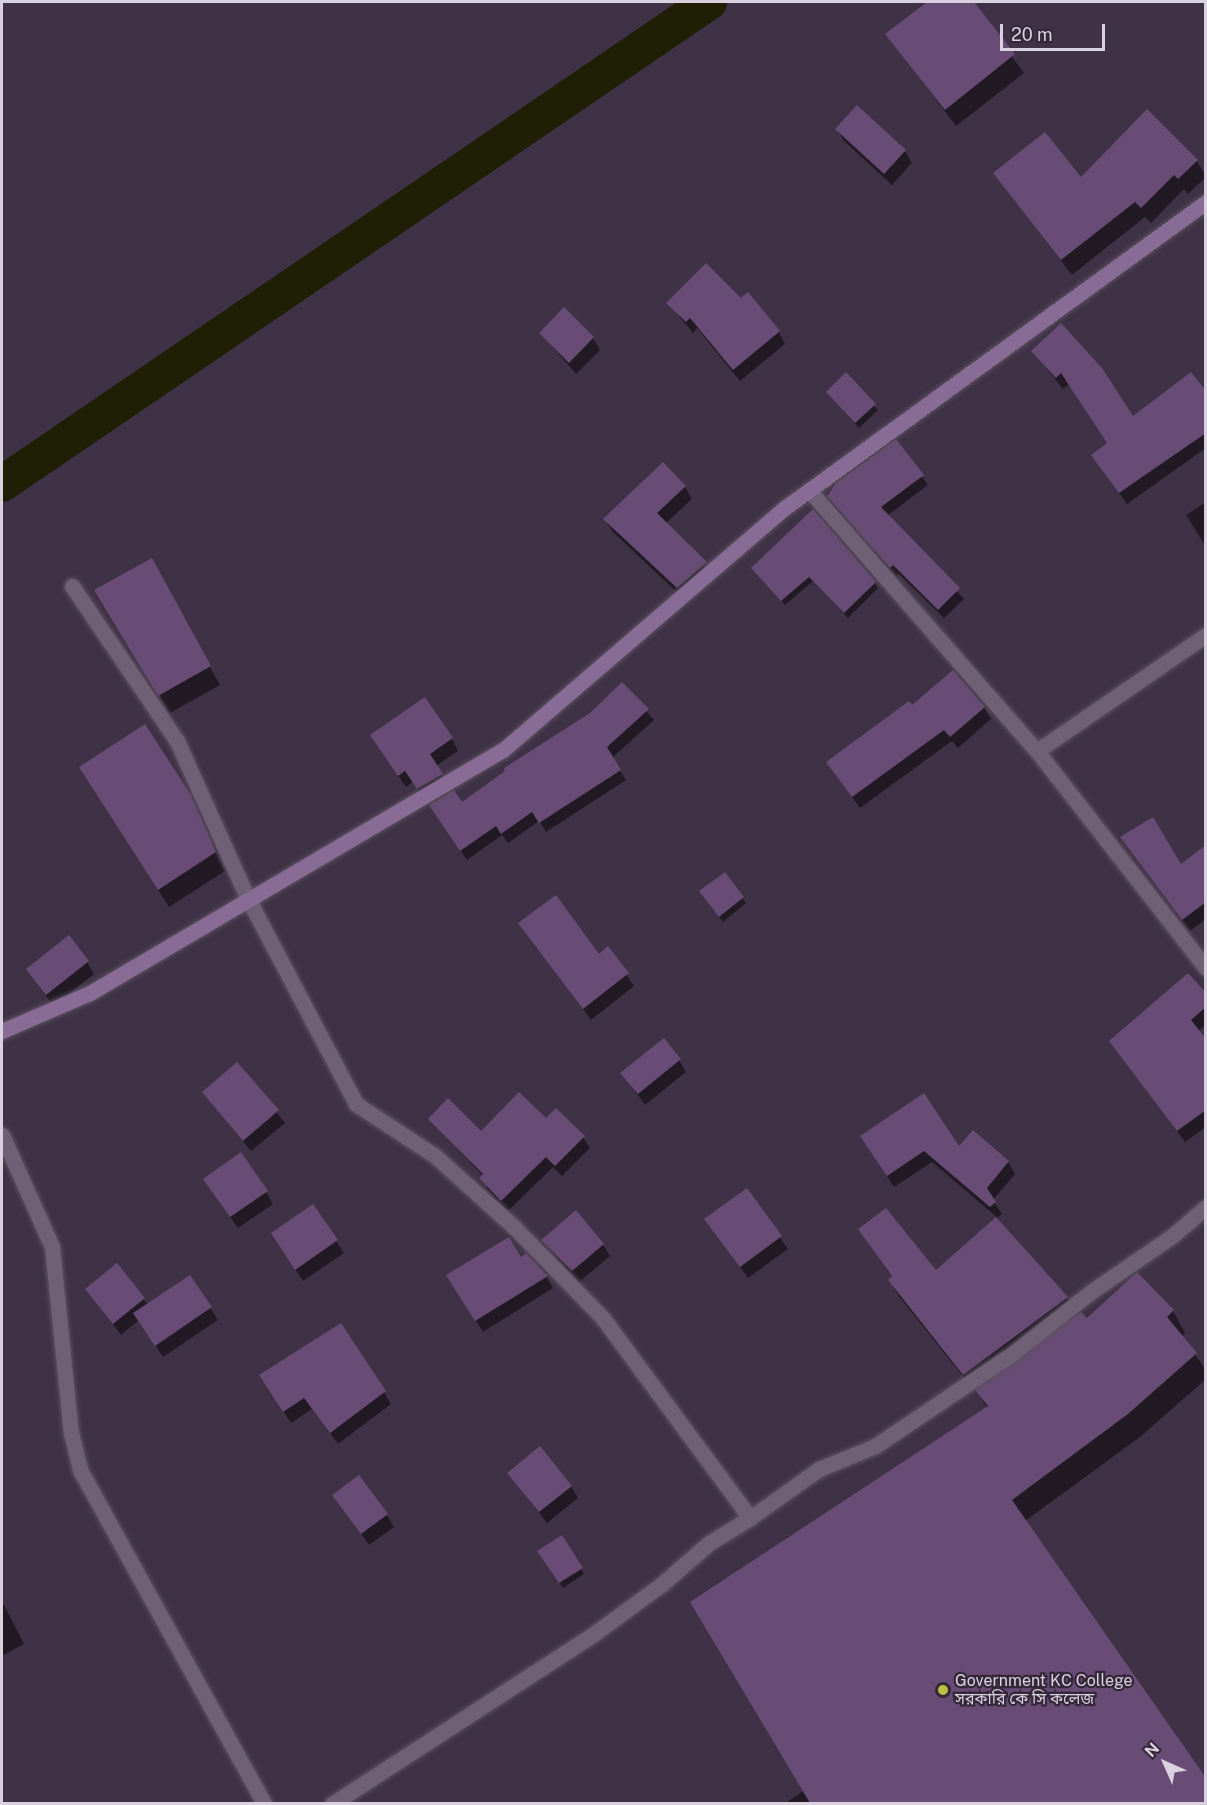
<!DOCTYPE html>
<meta charset="utf-8">
<style>
body{margin:0}
#map{position:relative;width:1207px;height:1805px;overflow:hidden;background:#3f3246;font-family:"Public Sans","Noto Sans Bengali",sans-serif}
div>[style]{position:absolute}
[style*='--x']{left:calc(var(--x)*1px);top:calc(var(--y)*1px);width:calc(var(--w)*1px);rotate:calc(var(--a)*1deg)}
.shadow>*{inset:0;background:#0007}
.canal>*{height:36px;margin:-18px;padding:0 18px;transform-origin:18px;border-radius:18px;background:#1e1f04}
.building>*{inset:0;background:#694c75}
.roads{filter:drop-shadow(0 0 2px #5c5061) drop-shadow(0 0 2px #5c5061)}
.street>*{height:15px;margin:-7.5px;padding:0 7.5px;transform-origin:7.5px;border-radius:7.5px;background:#6f6076}
.secondary>*{height:15px;margin:-7.5px;padding:0 7.5px;transform-origin:7.5px;border-radius:7.5px;background:#896c96}
.dots>*{width:16px;height:16px;translate:-50% -50%;box-sizing:border-box;border:3px solid #35283b;border-radius:50%}
span{translate:-50% -50%;white-space:nowrap;text-align:center;line-height:1.15;-webkit-text-stroke:4.5px #35283b;paint-order:stroke}
.poi-label{font-size:16px;color:#dad1de}
.left{translate:0 -50%;text-align:left}
.frame{position:absolute;inset:0;border:3px solid #dad1de;pointer-events:none}
.north{position:absolute;left:1135px;top:1733px;width:60px;height:60px;-webkit-text-stroke:4px #35283b;paint-order:stroke;rotate:315deg;font-size:16px;font-weight:700;line-height:24px;text-align:center;color:#dad1de}
.north::after{content:'';display:block;margin:auto;width:21px;height:27px;background:#dad1de;clip-path:polygon(50% 0,100% 100%,50% 72%,0 100%)}
.scale{position:absolute;left:1000px;top:24px;width:105px;height:27px;box-sizing:border-box;border:3px solid #dad1de;border-top:0;padding-left:8px;font-size:18px;line-height:21px;white-space:nowrap;color:#dad1de;-webkit-text-stroke:4px #35283b;paint-order:stroke}
</style>
<div id="map">
<div class="shadow">
<div style="clip-path:polygon(929px 2px,972px 2px,1024px 73px,956px 126px,887px 34px)"></div>
<div style="clip-path:polygon(857px 107px,905px 151px,912px 163px,892px 185px,844px 141px,837px 129px)"></div>
<div style="clip-path:polygon(1197px 161px,1206px 177px,1188px 194px,1184px 189px,1151px 223px,1145px 217px,1072px 275px,995px 174px,1081px 179px)"></div>
<div style="clip-path:polygon(741px 300px,779px 332px,785px 344px,740px 381px,697px 328px,693px 333px,668px 303px)"></div>
<div style="clip-path:polygon(541px 333px,593px 338px,600px 350px,576px 374px)"></div>
<div style="clip-path:polygon(1033px 351px,1133px 418px,1206px 394px,1206px 448px,1127px 504px,1093px 455px,1108px 444px,1069px 384px,1063px 389px)"></div>
<div style="clip-path:polygon(846px 375px,878px 410px,859px 428px,827px 392px)"></div>
<div style="clip-path:polygon(896px 441px,928px 485px,887px 516px,964px 599px,944px 618px,899px 574px,896px 576px,828px 493px)"></div>
<div style="clip-path:polygon(685px 487px,692px 499px,666px 523px,712px 575px,684px 599px,612px 531px,605px 519px)"></div>
<div style="clip-path:polygon(1206px 502px,1206px 547px,1186px 515px)"></div>
<div style="clip-path:polygon(753px 568px,875px 583px,878px 588px,848px 618px,813px 581px,785px 605px)"></div>
<div style="clip-path:polygon(161px 578px,220px 685px,170px 713px,107px 608px)"></div>
<div style="clip-path:polygon(622px 684px,654px 720px,612px 758px,626px 780px,546px 832px,539px 821px,508px 843px,502px 835px,467px 860px,436px 815px,461px 804px,591px 714px)"></div>
<div style="clip-path:polygon(984px 707px,991px 719px,958px 748px,952px 741px,860px 808px,828px 763px,912px 708px)"></div>
<div style="clip-path:polygon(452px 739px,458px 751px,436px 766px,448px 787px,425px 800px,413px 782px,406px 787px,379px 747px)"></div>
<div style="clip-path:polygon(91px 785px,189px 796px,225px 871px,169px 907px)"></div>
<div style="clip-path:polygon(1206px 847px,1206px 919px,1190px 931px,1129px 849px,1180px 866px)"></div>
<div style="clip-path:polygon(725px 874px,746px 903px,723px 922px,704px 897px)"></div>
<div style="clip-path:polygon(520px 923px,599px 956px,608px 948px,634px 986px,591px 1020px)"></div>
<div style="clip-path:polygon(87px 962px,94px 974px,53px 1006px,28px 969px)"></div>
<div style="clip-path:polygon(1206px 996px,1206px 1025px,1198px 1031px,1206px 1042px,1206px 1127px,1185px 1142px,1111px 1041px)"></div>
<div style="clip-path:polygon(679px 1060px,686px 1072px,645px 1105px,622px 1073px)"></div>
<div style="clip-path:polygon(237px 1064px,285px 1123px,251px 1151px,204px 1093px)"></div>
<div style="clip-path:polygon(430px 1119px,481px 1133px,583px 1137px,590px 1148px,562px 1176px,553px 1167px,508px 1211px,487px 1189px,483px 1176px)"></div>
<div style="clip-path:polygon(869px 1148px,959px 1148px,1008px 1162px,1015px 1174px,993px 1200px,1002px 1214px,996px 1219px,1067px 1298px,1075px 1313px,973px 1389px,898px 1295px,890px 1280px,893px 1278px,869px 1244px,936px 1273px,998px 1218px,932px 1162px,894px 1187px)"></div>
<div style="clip-path:polygon(747px 1190px,788px 1249px,748px 1278px,706px 1219px)"></div>
<div style="clip-path:polygon(212px 1191px,266px 1192px,273px 1204px,238px 1228px)"></div>
<div style="clip-path:polygon(313px 1206px,344px 1253px,303px 1281px,279px 1245px)"></div>
<div style="clip-path:polygon(543px 1241px,603px 1245px,610px 1256px,579px 1282px)"></div>
<div style="clip-path:polygon(521px 1259px,547px 1277px,553px 1288px,483px 1332px,448px 1275px)"></div>
<div style="clip-path:polygon(117px 1265px,148px 1305px,190px 1277px,218px 1320px,163px 1357px,139px 1320px,121px 1335px,87px 1289px)"></div>
<div style="clip-path:polygon(1173px 1311px,1185px 1333px,1182px 1337px,1206px 1370px,1206px 1379px,1140px 1437px,1025px 1521px,1206px 1780px,1206px 1804px,784px 1804px,803px 1791px,987px 1408px,977px 1391px,1086px 1320px)"></div>
<div style="clip-path:polygon(268px 1387px,384px 1392px,391px 1404px,338px 1444px,312px 1409px,291px 1423px)"></div>
<div style="clip-path:polygon(509px 1473px,571px 1486px,578px 1498px,547px 1523px)"></div>
<div style="clip-path:polygon(334px 1495px,387px 1515px,394px 1527px,369px 1545px)"></div>
<div style="clip-path:polygon(561px 1538px,584px 1574px,563px 1588px,543px 1557px)"></div>
<div style="clip-path:polygon(2px 1601px,24px 1644px,2px 1656px)"></div>
</div>
<div class="canal">
<div style="--x:2;--y:484;--w:856;--a:-34.28"></div>
</div>
<div class="building">
<div style="clip-path:polygon(927px 2px,974px 2px,1015px 54px,945px 110px,885px 34px)"></div>
<div style="clip-path:polygon(857px 105px,906px 150px,884px 174px,835px 129px)"></div>
<div style="clip-path:polygon(1147px 109px,1198px 160px,1178px 179px,1174px 175px,1141px 208px,1135px 202px,1061px 260px,993px 173px,1045px 132px,1081px 177px)"></div>
<div style="clip-path:polygon(706px 263px,741px 298px,748px 292px,780px 331px,733px 370px,690px 318px,686px 322px,666px 303px)"></div>
<div style="clip-path:polygon(564px 307px,594px 337px,569px 363px,539px 333px)"></div>
<div style="clip-path:polygon(1061px 323px,1102px 368px,1133px 416px,1191px 372px,1206px 391px,1206px 433px,1119px 493px,1091px 455px,1107px 443px,1061px 373px,1056px 378px,1031px 351px)"></div>
<div style="clip-path:polygon(846px 372px,876px 404px,855px 423px,826px 392px)"></div>
<div style="clip-path:polygon(896px 439px,924px 475px,881px 507px,960px 588px,938px 610px,893px 565px,890px 568px,827px 496px,836px 483px)"></div>
<div style="clip-path:polygon(663px 462px,686px 486px,657px 513px,707px 562px,677px 588px,603px 519px)"></div>
<div style="clip-path:polygon(813px 509px,876px 582px,844px 613px,809px 577px,781px 601px,751px 568px)"></div>
<div style="clip-path:polygon(152px 558px,211px 666px,158px 696px,94px 590px)"></div>
<div style="clip-path:polygon(953px 670px,985px 707px,950px 737px,944px 730px,852px 797px,826px 762px,909px 701px,912px 705px)"></div>
<div style="clip-path:polygon(622px 682px,649px 709px,607px 747px,621px 770px,539px 823px,532px 812px,501px 834px,496px 826px,460px 851px,429px 805px,454px 790px,462px 802px,505px 771px,504px 768px,590px 713px)"></div>
<div style="clip-path:polygon(425px 697px,453px 738px,430px 754px,443px 774px,417px 789px,405px 771px,398px 776px,370px 735px)"></div>
<div style="clip-path:polygon(145px 724px,191px 795px,216px 852px,158px 890px,79px 767px)"></div>
<div style="clip-path:polygon(1153px 817px,1181px 864px,1206px 845px,1206px 902px,1182px 920px,1120px 837px)"></div>
<div style="clip-path:polygon(725px 872px,744px 897px,719px 917px,699px 891px)"></div>
<div style="clip-path:polygon(556px 895px,599px 954px,608px 946px,629px 973px,583px 1009px,518px 923px)"></div>
<div style="clip-path:polygon(69px 935px,89px 961px,46px 995px,26px 969px)"></div>
<div style="clip-path:polygon(1188px 973px,1206px 993px,1206px 1007px,1191px 1020px,1206px 1039px,1206px 1110px,1177px 1131px,1109px 1041px)"></div>
<div style="clip-path:polygon(664px 1038px,681px 1059px,638px 1094px,620px 1073px)"></div>
<div style="clip-path:polygon(237px 1062px,279px 1110px,243px 1141px,202px 1092px)"></div>
<div style="clip-path:polygon(519px 1092px,546px 1118px,556px 1108px,585px 1136px,555px 1166px,546px 1157px,501px 1201px,479px 1178px,483px 1174px,428px 1119px,448px 1098px,481px 1131px)"></div>
<div style="clip-path:polygon(924px 1093px,959px 1146px,973px 1130px,1009px 1161px,987px 1188px,996px 1202px,990px 1207px,924px 1151px,887px 1176px,860px 1136px)"></div>
<div style="clip-path:polygon(241px 1152px,268px 1191px,230px 1217px,203px 1179px)"></div>
<div style="clip-path:polygon(747px 1188px,782px 1236px,740px 1267px,704px 1219px)"></div>
<div style="clip-path:polygon(313px 1204px,338px 1240px,295px 1270px,271px 1233px)"></div>
<div style="clip-path:polygon(886px 1208px,936px 1270px,996px 1217px,1068px 1297px,963px 1375px,888px 1280px,892px 1276px,858px 1229px)"></div>
<div style="clip-path:polygon(576px 1210px,604px 1244px,572px 1271px,541px 1240px)"></div>
<div style="clip-path:polygon(509px 1237px,521px 1257px,526px 1253px,548px 1276px,475px 1321px,446px 1275px)"></div>
<div style="clip-path:polygon(117px 1263px,145px 1298px,113px 1324px,85px 1289px)"></div>
<div style="clip-path:polygon(1137px 1272px,1174px 1310px,1167px 1317px,1197px 1353px,1128px 1414px,1012px 1500px,1206px 1778px,1206px 1803px,810px 1803px,690px 1602px,988px 1406px,975px 1390px,1081px 1312px,1087px 1318px)"></div>
<div style="clip-path:polygon(190px 1275px,212px 1307px,155px 1346px,133px 1313px)"></div>
<div style="clip-path:polygon(341px 1323px,386px 1391px,330px 1433px,304px 1398px,283px 1412px,259px 1375px)"></div>
<div style="clip-path:polygon(540px 1446px,572px 1486px,539px 1512px,507px 1473px)"></div>
<div style="clip-path:polygon(359px 1475px,388px 1514px,361px 1534px,332px 1495px)"></div>
<div style="clip-path:polygon(562px 1535px,583px 1568px,559px 1583px,537px 1551px)"></div>
</div>
<div class="roads">
<div class="street">
<div style="--x:809;--y:490;--w:347;--a:48.9"></div>
<div style="--x:1037;--y:751;--w:275;--a:52.1"></div>
<div style="--x:72;--y:586;--w:187;--a:55.9"></div>
<div style="--x:177;--y:741;--w:171;--a:65.8"></div>
<div style="--x:247;--y:897;--w:234;--a:62.2"></div>
<div style="--x:356;--y:1104;--w:93;--a:33.2"></div>
<div style="--x:434;--y:1155;--w:109;--a:42"></div>
<div style="--x:515;--y:1228;--w:124;--a:45.7"></div>
<div style="--x:602;--y:1317;--w:250;--a:53.6"></div>
<div style="--x:750;--y:1518;--w:85;--a:-35.4"></div>
<div style="--x:819;--y:1469;--w:61;--a:-22.3"></div>
<div style="--x:875;--y:1446;--w:165;--a:-33.9"></div>
<div style="--x:1012;--y:1354;--w:102;--a:-38.2"></div>
<div style="--x:1092;--y:1291;--w:97;--a:-34.5"></div>
<div style="--x:1172;--y:1236;--w:45;--a:-40.5"></div>
<div style="--x:1037;--y:751;--w:205;--a:-34.5"></div>
<div style="--x:2;--y:1135;--w:123;--a:65.9"></div>
<div style="--x:52;--y:1247;--w:187;--a:84.2"></div>
<div style="--x:71;--y:1433;--w:38;--a:76"></div>
<div style="--x:80;--y:1470;--w:381;--a:61.1"></div>
<div style="--x:332;--y:1804;--w:314;--a:-33"></div>
<div style="--x:595;--y:1633;--w:83;--a:-36.2"></div>
<div style="--x:662;--y:1584;--w:62;--a:-41.1"></div>
<div style="--x:709;--y:1543;--w:48;--a:-31.4"></div>
</div>
<div class="secondary">
<div style="--x:2;--y:1031;--w:96;--a:-23.4"></div>
<div style="--x:90;--y:993;--w:479;--a:-30.5"></div>
<div style="--x:503;--y:750;--w:373;--a:-40.7"></div>
<div style="--x:786;--y:507;--w:519;--a:-35.99"></div>
</div>
</div>
<div class="dots">
<div style="left:943px;top:1690px;background:#bdbf43"></div>
</div>
<div class="poi-label">
<span class="left" style="left:955px;top:1690px">Government KC College<br>সরকারি কে সি কলেজ</span>
</div>
<div class="frame"></div>
<div class="north">N</div>
<div class="scale">20 m</div>
</div>
